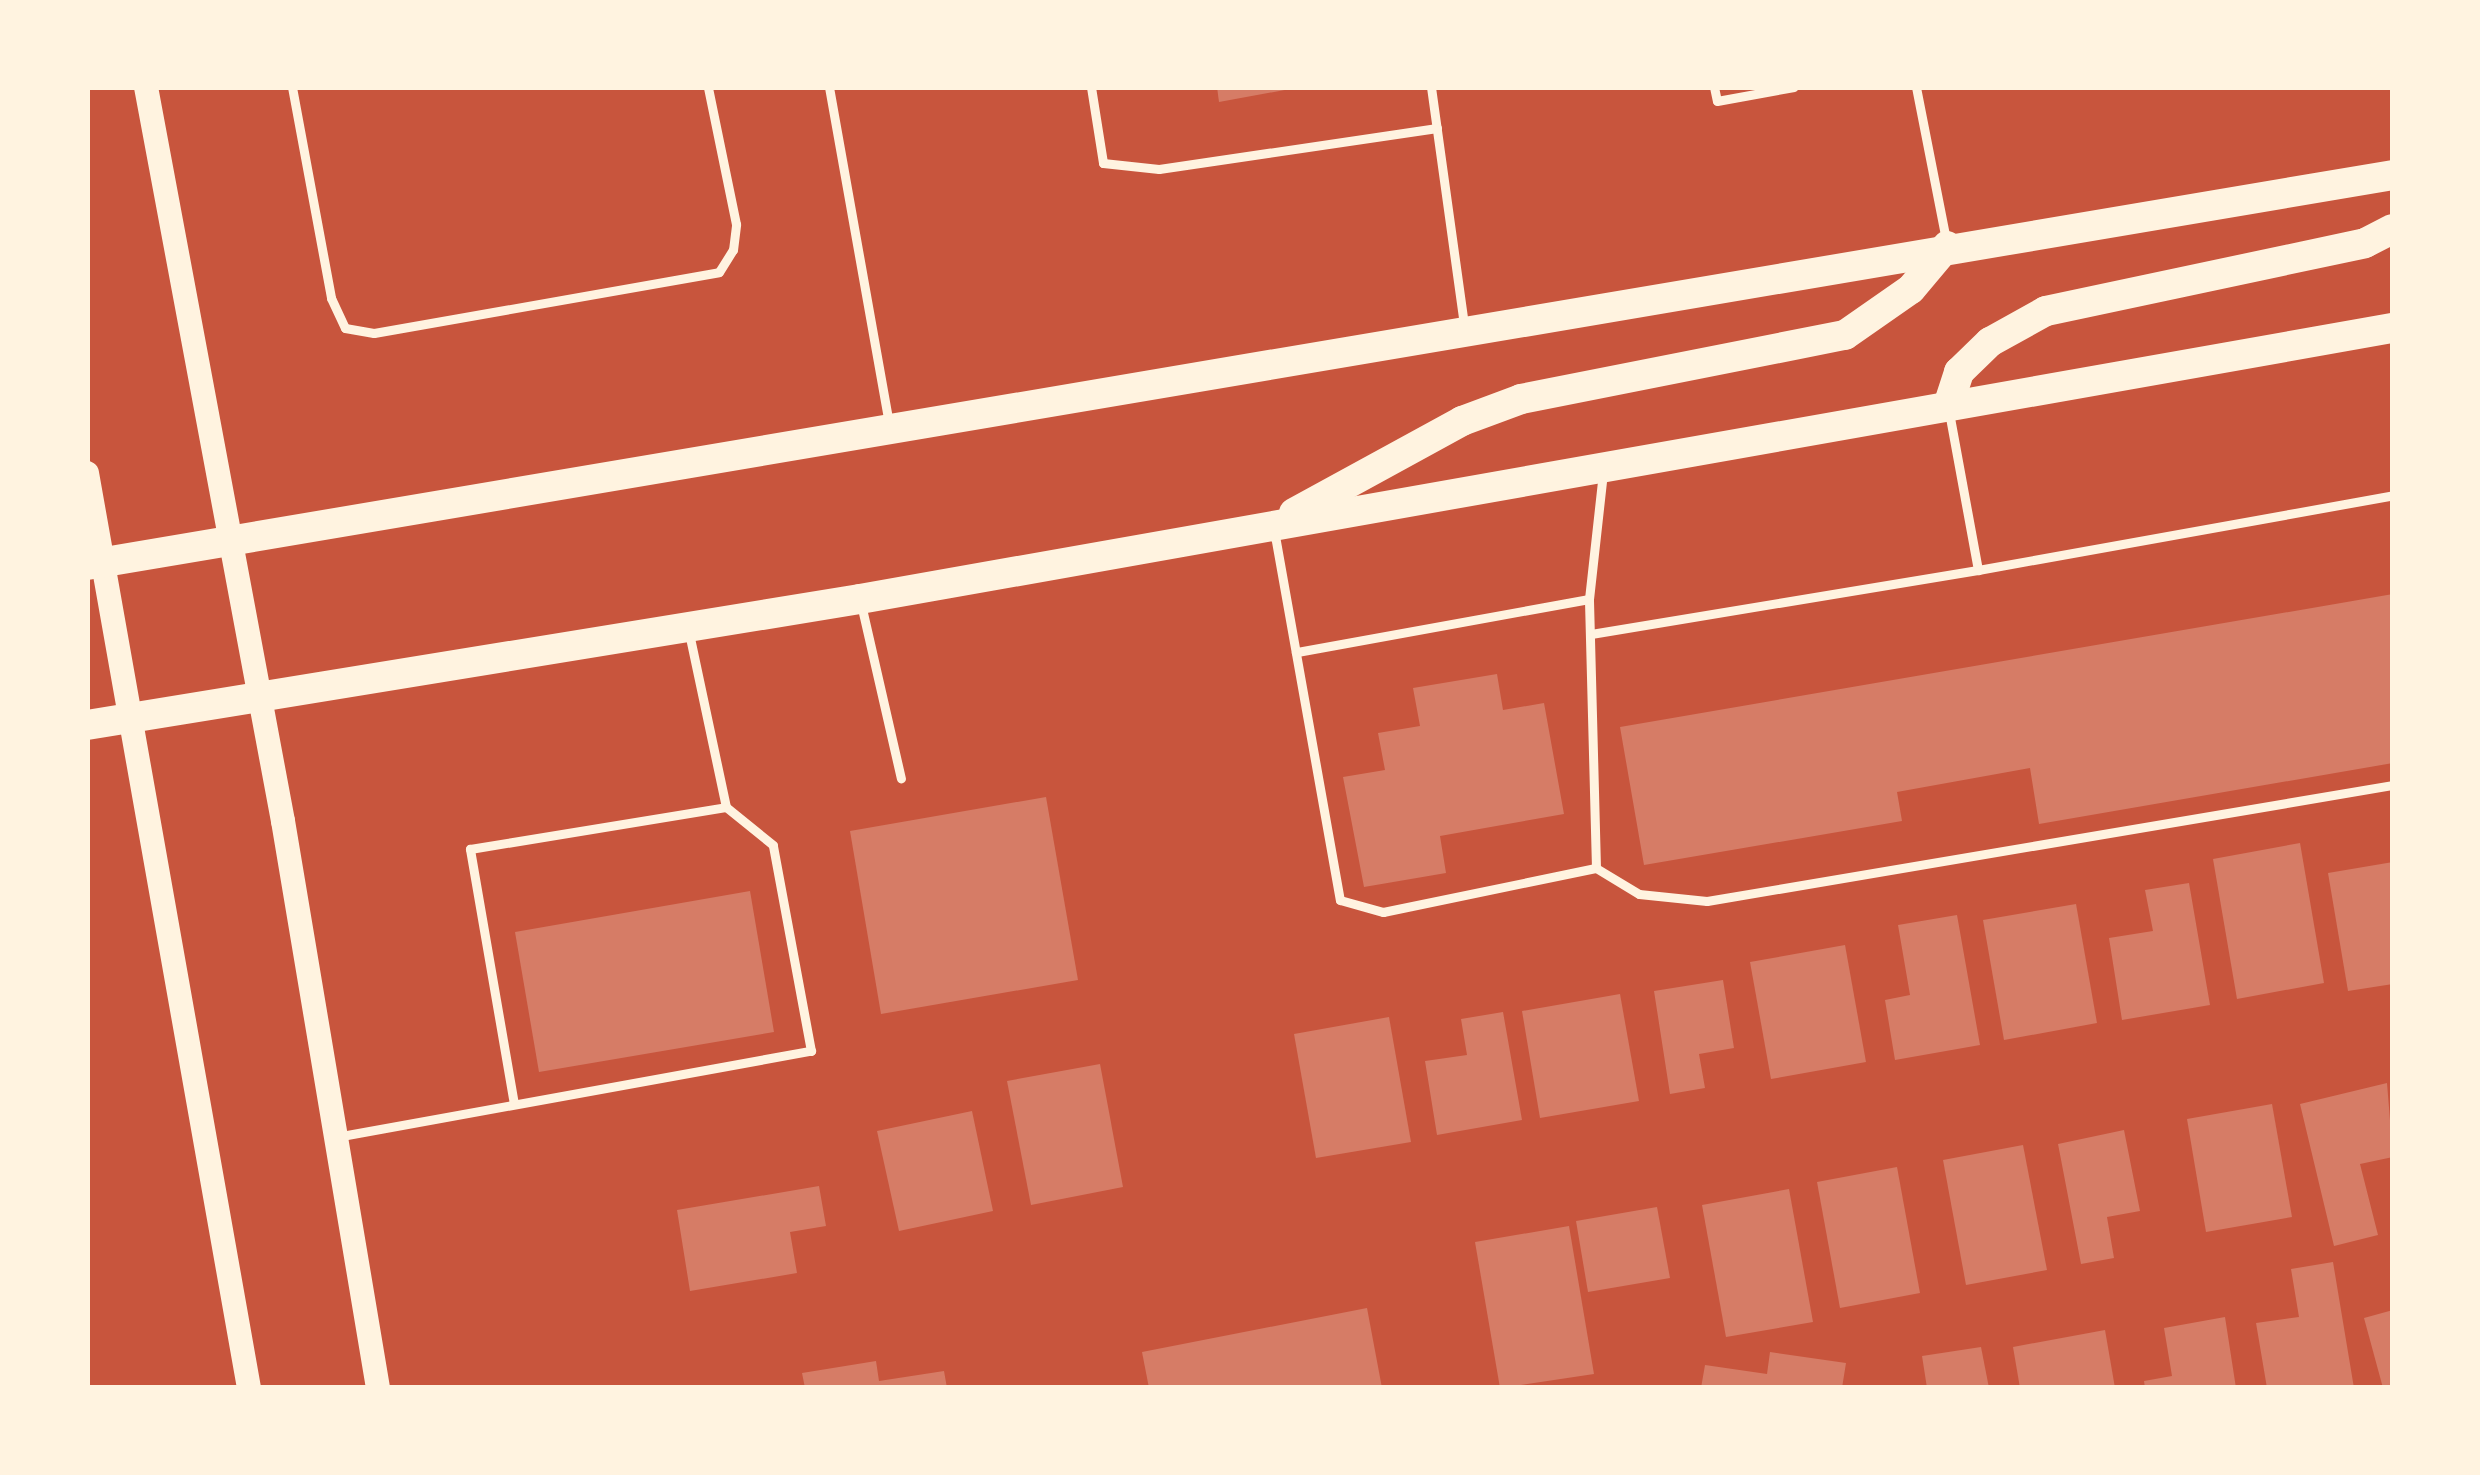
<!DOCTYPE html>
<style>
body{margin:0}
#map{position:relative;width:2480px;height:1475px;overflow:hidden;background:#c8553d;font-family:"Sofia Sans Condensed",sans-serif}
div>[style]{position:absolute}
[style*='--x']{left:calc(var(--x)*1px);top:calc(var(--y)*1px);width:calc(var(--w)*1px);rotate:calc(var(--a)*1deg)}
.building>*{inset:0;background:#d67c66}
.service>*{height:9px;margin:-4.5px;padding:0 4.5px;transform-origin:4.5px;border-radius:4.5px;background:#fff3e0}
.secondary>*{height:24px;margin:-12px;padding:0 12px;transform-origin:12px;border-radius:12px;background:#fff3e0}
.primary>*{height:30px;margin:-15px;padding:0 15px;transform-origin:15px;border-radius:15px;background:#fff3e0}
span{translate:-50% -50%;white-space:nowrap;text-align:center;line-height:1.15;-webkit-text-stroke:12px #fff3e0;paint-order:stroke}
.frame{position:absolute;inset:0;border:90px solid #fff3e0;pointer-events:none}
</style>
<div id="map">
<div class="building">
<div style="clip-path:polygon(1217px 87px,1290px 87px,1290px 89px,1219px 102px)"></div>
<div style="clip-path:polygon(2393px 594px,2393px 763px,2039px 824px,2030px 768px,1897px 792px,1902px 821px,1644px 865px,1620px 727px)"></div>
<div style="clip-path:polygon(1497px 674px,1503px 710px,1544px 703px,1564px 814px,1440px 836px,1446px 873px,1364px 887px,1343px 777px,1385px 770px,1378px 733px,1420px 726px,1413px 688px)"></div>
<div style="clip-path:polygon(1046px 797px,1078px 980px,881px 1014px,850px 831px)"></div>
<div style="clip-path:polygon(2300px 843px,2324px 983px,2237px 999px,2213px 859px)"></div>
<div style="clip-path:polygon(2393px 862px,2393px 984px,2348px 991px,2328px 873px)"></div>
<div style="clip-path:polygon(2189px 883px,2210px 1005px,2122px 1020px,2109px 938px,2153px 931px,2145px 890px)"></div>
<div style="clip-path:polygon(750px 891px,774px 1032px,539px 1072px,515px 932px)"></div>
<div style="clip-path:polygon(2076px 904px,2097px 1023px,2004px 1040px,1983px 920px)"></div>
<div style="clip-path:polygon(1957px 915px,1980px 1045px,1895px 1060px,1885px 1000px,1910px 995px,1898px 925px)"></div>
<div style="clip-path:polygon(1845px 945px,1866px 1062px,1771px 1079px,1750px 962px)"></div>
<div style="clip-path:polygon(1723px 980px,1734px 1048px,1699px 1054px,1705px 1088px,1670px 1094px,1654px 991px)"></div>
<div style="clip-path:polygon(1620px 994px,1639px 1101px,1540px 1118px,1522px 1011px)"></div>
<div style="clip-path:polygon(1503px 1012px,1522px 1120px,1437px 1135px,1425px 1061px,1467px 1055px,1461px 1019px)"></div>
<div style="clip-path:polygon(1389px 1017px,1411px 1142px,1316px 1158px,1294px 1034px)"></div>
<div style="clip-path:polygon(1100px 1064px,1123px 1187px,1031px 1205px,1007px 1081px)"></div>
<div style="clip-path:polygon(2387px 1083px,2393px 1157px,2360px 1164px,2378px 1235px,2334px 1246px,2300px 1104px)"></div>
<div style="clip-path:polygon(2272px 1104px,2292px 1217px,2206px 1232px,2187px 1119px)"></div>
<div style="clip-path:polygon(972px 1111px,993px 1211px,899px 1231px,877px 1131px)"></div>
<div style="clip-path:polygon(2124px 1130px,2140px 1211px,2107px 1217px,2114px 1258px,2081px 1264px,2058px 1144px)"></div>
<div style="clip-path:polygon(2023px 1145px,2047px 1270px,1966px 1285px,1943px 1160px)"></div>
<div style="clip-path:polygon(1897px 1167px,1920px 1293px,1840px 1308px,1817px 1182px)"></div>
<div style="clip-path:polygon(819px 1186px,826px 1226px,790px 1232px,797px 1273px,690px 1291px,677px 1210px)"></div>
<div style="clip-path:polygon(1789px 1189px,1813px 1322px,1726px 1337px,1702px 1205px)"></div>
<div style="clip-path:polygon(1657px 1207px,1670px 1278px,1588px 1292px,1576px 1221px)"></div>
<div style="clip-path:polygon(1569px 1226px,1594px 1374px,1500px 1388px,1475px 1242px)"></div>
<div style="clip-path:polygon(2333px 1262px,2354px 1388px,2267px 1388px,2256px 1323px,2299px 1317px,2291px 1269px)"></div>
<div style="clip-path:polygon(1367px 1308px,1382px 1388px,1149px 1388px,1142px 1352px)"></div>
<div style="clip-path:polygon(2393px 1310px,2393px 1388px,2383px 1388px,2364px 1318px)"></div>
<div style="clip-path:polygon(2225px 1317px,2236px 1388px,2145px 1388px,2144px 1381px,2172px 1376px,2164px 1328px)"></div>
<div style="clip-path:polygon(2105px 1330px,2115px 1388px,2020px 1388px,2013px 1347px)"></div>
<div style="clip-path:polygon(1981px 1347px,1989px 1388px,1927px 1388px,1922px 1356px)"></div>
<div style="clip-path:polygon(1770px 1352px,1846px 1363px,1842px 1388px,1701px 1388px,1705px 1365px,1767px 1374px)"></div>
<div style="clip-path:polygon(876px 1361px,879px 1381px,944px 1371px,947px 1388px,805px 1388px,802px 1373px)"></div>
</div>
<div class="service">
<div style="--x:292;--y:87;--w:215;--a:79.5"></div>
<div style="--x:331;--y:298;--w:33;--a:65"></div>
<div style="--x:345;--y:328;--w:29;--a:10"></div>
<div style="--x:374;--y:333;--w:350;--a:-10"></div>
<div style="--x:719;--y:272;--w:26;--a:-58"></div>
<div style="--x:733;--y:250;--w:26;--a:-83"></div>
<div style="--x:736;--y:224;--w:140;--a:-101.6"></div>
<div style="--x:829;--y:87;--w:341;--a:79.9"></div>
<div style="--x:1091;--y:87;--w:77;--a:81"></div>
<div style="--x:1103;--y:163;--w:56;--a:6.1"></div>
<div style="--x:1159;--y:169;--w:281;--a:-8.4"></div>
<div style="--x:1431;--y:87;--w:240;--a:82.1"></div>
<div style="--x:1714;--y:87;--w:14;--a:78"></div>
<div style="--x:1717;--y:101;--w:78;--a:-10.3"></div>
<div style="--x:1916;--y:87;--w:156;--a:78.9"></div>
<div style="--x:1949;--y:412;--w:161;--a:79.6"></div>
<div style="--x:1978;--y:570;--w:422;--a:-10.2"></div>
<div style="--x:1274;--y:530;--w:376;--a:79.9"></div>
<div style="--x:1340;--y:900;--w:45;--a:15.6"></div>
<div style="--x:1383;--y:912;--w:217;--a:-11.7"></div>
<div style="--x:1596;--y:868;--w:269;--a:-91.5"></div>
<div style="--x:1589;--y:599;--w:298;--a:169.7"></div>
<div style="--x:1589;--y:599;--w:127;--a:-83.7"></div>
<div style="--x:861;--y:604;--w:179;--a:77.1"></div>
<div style="--x:1591;--y:634;--w:392;--a:-9.4"></div>
<div style="--x:1596;--y:868;--w:50;--a:31.2"></div>
<div style="--x:1639;--y:894;--w:68;--a:5.9"></div>
<div style="--x:1707;--y:901;--w:696;--a:-9.6"></div>
<div style="--x:514;--y:1104;--w:259;--a:-99.8"></div>
<div style="--x:470;--y:849;--w:259;--a:-9.3"></div>
<div style="--x:336;--y:1137;--w:483;--a:-10.3"></div>
<div style="--x:811;--y:1051;--w:209;--a:-100.5"></div>
<div style="--x:773;--y:845;--w:60;--a:-141"></div>
<div style="--x:726;--y:807;--w:178;--a:-102"></div>
</div>
<div class="secondary">
<div style="--x:146;--y:87;--w:747;--a:79.43"></div>
<div style="--x:283;--y:821;--w:575;--a:80.49"></div>
<div style="--x:87;--y:473;--w:929;--a:79.96"></div>
</div>
<div class="primary">
<div style="--x:1948;--y:406;--w:36;--a:-72"></div>
<div style="--x:1959;--y:372;--w:43;--a:-44.1"></div>
<div style="--x:1990;--y:342;--w:64;--a:-29"></div>
<div style="--x:2046;--y:311;--w:326;--a:-12"></div>
<div style="--x:2365;--y:243;--w:31;--a:-27"></div>
<div style="--x:1294;--y:513;--w:192;--a:-28.7"></div>
<div style="--x:1462;--y:421;--w:63;--a:-20.4"></div>
<div style="--x:1521;--y:399;--w:330;--a:-11.2"></div>
<div style="--x:1845;--y:335;--w:80;--a:-34.9"></div>
<div style="--x:1911;--y:289;--w:56;--a:-50.1"></div>
<div style="--x:87;--y:565;--w:2339;--a:-9.6"></div>
<div style="--x:87;--y:725;--w:783;--a:-9.26"></div>
<div style="--x:860;--y:599;--w:1557;--a:-10.03"></div>
</div>
<div class="frame"></div>
</div>
